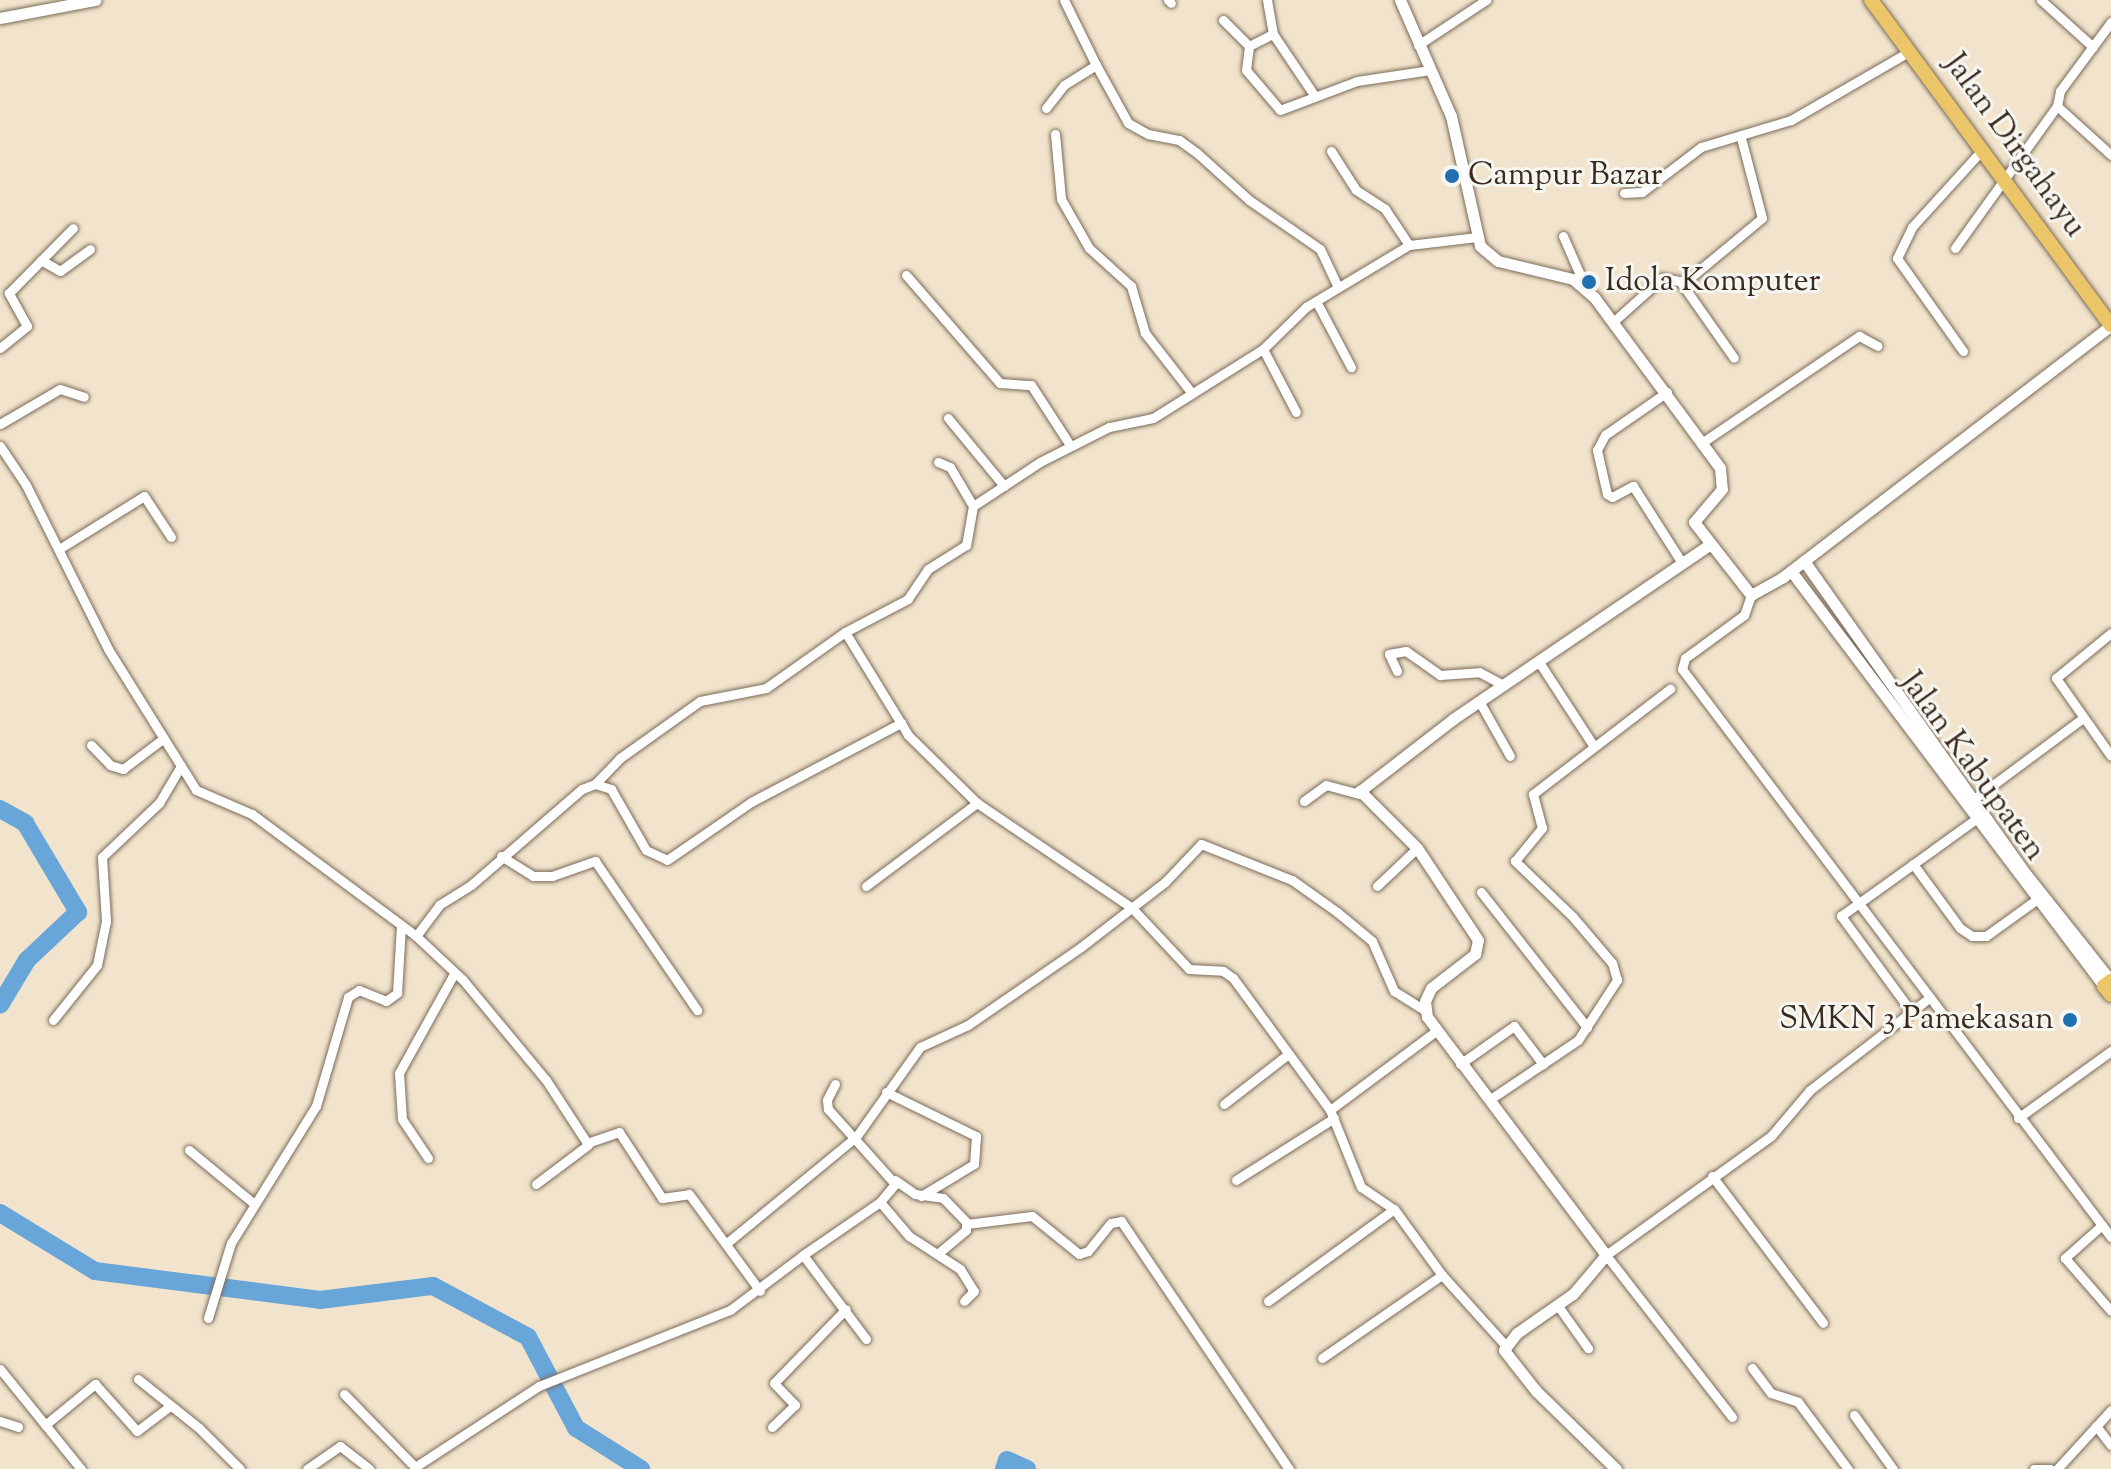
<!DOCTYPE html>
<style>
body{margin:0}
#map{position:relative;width:2111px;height:1469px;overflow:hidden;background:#f2e4cc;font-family:"Sorts Mill Goudy",serif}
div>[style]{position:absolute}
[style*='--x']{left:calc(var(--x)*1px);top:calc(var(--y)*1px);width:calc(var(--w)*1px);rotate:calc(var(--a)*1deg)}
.river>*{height:18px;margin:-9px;padding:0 9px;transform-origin:9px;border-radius:9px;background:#68a5d9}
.roads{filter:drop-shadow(0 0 2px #7b6b5b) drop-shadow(0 0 2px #7b6b5b)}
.minor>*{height:9px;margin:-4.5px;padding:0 4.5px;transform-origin:4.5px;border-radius:4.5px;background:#fff}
.tertiary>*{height:11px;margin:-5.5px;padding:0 5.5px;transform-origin:5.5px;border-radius:5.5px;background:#fff}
.primary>*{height:14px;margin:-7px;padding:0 7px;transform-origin:7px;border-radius:7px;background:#eac669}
.dots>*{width:22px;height:22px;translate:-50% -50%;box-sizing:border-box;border:4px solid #f6f6f2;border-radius:50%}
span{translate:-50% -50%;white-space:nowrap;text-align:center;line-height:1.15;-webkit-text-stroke:6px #f6f6f2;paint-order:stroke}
.street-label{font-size:32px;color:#3b2a1e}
.poi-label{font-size:32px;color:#3b2a1e}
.left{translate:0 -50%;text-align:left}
.right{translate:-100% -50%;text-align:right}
</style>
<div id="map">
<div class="river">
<div style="--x:0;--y:809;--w:29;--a:29"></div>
<div style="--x:25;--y:823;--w:104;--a:59.2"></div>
<div style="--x:78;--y:912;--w:70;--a:136.7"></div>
<div style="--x:27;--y:960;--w:52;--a:121"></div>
<div style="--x:0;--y:1213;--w:111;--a:31.4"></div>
<div style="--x:95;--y:1271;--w:227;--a:7.3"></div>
<div style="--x:320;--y:1300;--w:114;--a:-7.1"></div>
<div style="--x:433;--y:1286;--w:108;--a:28.2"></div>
<div style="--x:528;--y:1337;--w:103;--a:62.2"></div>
<div style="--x:576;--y:1428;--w:77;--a:32.2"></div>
<div style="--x:1004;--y:1469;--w:9;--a:-72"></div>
<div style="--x:1007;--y:1460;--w:22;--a:24"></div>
</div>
<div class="roads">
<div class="minor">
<div style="--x:1168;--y:0;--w:4;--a:45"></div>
<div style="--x:1267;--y:0;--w:35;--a:80"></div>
<div style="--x:1273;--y:34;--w:73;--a:56.1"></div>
<div style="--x:2041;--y:0;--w:70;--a:42.1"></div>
<div style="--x:1223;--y:20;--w:37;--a:45"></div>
<div style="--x:1249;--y:46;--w:24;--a:97"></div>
<div style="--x:1246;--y:70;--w:52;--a:49.6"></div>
<div style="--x:1280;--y:110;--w:82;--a:-20.6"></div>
<div style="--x:1357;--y:81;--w:74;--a:-8.6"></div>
<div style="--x:2111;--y:22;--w:86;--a:126.5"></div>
<div style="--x:2060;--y:91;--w:15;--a:101"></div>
<div style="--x:2057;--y:106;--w:73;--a:42.2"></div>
<div style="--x:1418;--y:45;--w:82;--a:-33.5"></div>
<div style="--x:1249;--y:46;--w:27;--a:-27"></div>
<div style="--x:1096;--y:65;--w:66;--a:61.1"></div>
<div style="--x:1128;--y:123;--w:23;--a:29"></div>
<div style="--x:1148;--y:134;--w:32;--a:11"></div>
<div style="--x:1179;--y:140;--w:22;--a:36"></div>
<div style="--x:1197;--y:153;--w:70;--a:42.1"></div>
<div style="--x:1249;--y:200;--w:86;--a:34.6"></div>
<div style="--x:1320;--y:249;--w:42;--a:64.7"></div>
<div style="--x:1046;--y:108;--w:29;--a:-52"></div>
<div style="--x:1064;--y:85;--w:38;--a:-32"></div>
<div style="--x:1096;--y:65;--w:72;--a:-116.2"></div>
<div style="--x:1055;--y:134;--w:65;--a:84.7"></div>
<div style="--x:1061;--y:199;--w:56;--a:60.3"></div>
<div style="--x:1089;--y:248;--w:57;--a:42.1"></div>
<div style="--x:1131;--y:286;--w:49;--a:73.4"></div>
<div style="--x:1145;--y:333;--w:75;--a:52.1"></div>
<div style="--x:1331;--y:151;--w:46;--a:57.3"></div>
<div style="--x:1356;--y:190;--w:35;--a:33"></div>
<div style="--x:1385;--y:209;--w:43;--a:56.3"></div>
<div style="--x:1624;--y:193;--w:18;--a:-3"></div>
<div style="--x:1642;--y:192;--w:74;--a:-37.3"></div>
<div style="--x:1701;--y:147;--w:94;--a:-16.7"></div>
<div style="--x:1791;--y:120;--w:138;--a:-30.1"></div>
<div style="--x:1563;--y:236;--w:55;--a:66.3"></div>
<div style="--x:1477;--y:237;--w:68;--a:173.3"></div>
<div style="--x:1409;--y:245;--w:120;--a:149"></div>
<div style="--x:1306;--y:307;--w:60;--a:135.7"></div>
<div style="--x:1263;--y:349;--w:130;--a:147.9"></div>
<div style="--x:1153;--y:418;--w:45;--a:168.4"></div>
<div style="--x:1109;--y:427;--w:77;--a:153.1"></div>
<div style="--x:1040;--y:462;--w:80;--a:146.7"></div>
<div style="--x:973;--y:506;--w:40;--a:100"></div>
<div style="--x:966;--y:545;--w:45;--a:147.7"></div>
<div style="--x:928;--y:569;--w:36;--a:124"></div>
<div style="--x:908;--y:599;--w:71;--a:152.4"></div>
<div style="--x:845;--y:632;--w:121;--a:58.5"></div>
<div style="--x:908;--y:735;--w:97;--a:44.6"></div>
<div style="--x:977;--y:803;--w:187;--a:34.1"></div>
<div style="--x:1132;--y:908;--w:83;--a:46.9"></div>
<div style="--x:1189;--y:969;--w:34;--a:3"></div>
<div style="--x:1223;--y:971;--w:12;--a:35"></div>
<div style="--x:1233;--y:978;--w:164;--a:53.7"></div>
<div style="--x:1330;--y:1110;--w:83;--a:68.1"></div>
<div style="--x:1361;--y:1187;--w:40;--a:34"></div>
<div style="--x:1394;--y:1209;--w:82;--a:54"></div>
<div style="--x:1442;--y:1275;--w:94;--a:48"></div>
<div style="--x:1955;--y:248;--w:175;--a:-54.3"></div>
<div style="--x:41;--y:260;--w:22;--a:30"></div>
<div style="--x:60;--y:271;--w:37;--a:-36"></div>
<div style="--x:906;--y:275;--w:143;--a:49"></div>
<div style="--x:1000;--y:383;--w:31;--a:4"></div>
<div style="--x:1031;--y:385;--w:72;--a:57"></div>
<div style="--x:1682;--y:284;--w:90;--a:54.9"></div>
<div style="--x:1316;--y:301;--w:75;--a:62.1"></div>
<div style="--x:1613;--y:322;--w:66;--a:-41.9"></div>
<div style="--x:1662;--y:278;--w:23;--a:10"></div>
<div style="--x:1685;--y:282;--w:100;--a:-39.7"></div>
<div style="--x:1762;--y:218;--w:83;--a:-104.7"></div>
<div style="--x:0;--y:348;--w:35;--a:-39"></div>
<div style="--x:27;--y:326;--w:38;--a:-119"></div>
<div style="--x:9;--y:293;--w:91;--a:-45.4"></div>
<div style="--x:1263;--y:349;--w:71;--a:62.4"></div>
<div style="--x:1963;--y:351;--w:114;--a:-125.4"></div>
<div style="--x:1897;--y:258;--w:34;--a:-64"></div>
<div style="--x:1912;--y:227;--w:105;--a:-47.7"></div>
<div style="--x:1667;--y:392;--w:75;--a:145.3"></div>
<div style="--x:1605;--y:435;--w:17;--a:118"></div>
<div style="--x:1597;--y:450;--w:45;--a:77.2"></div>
<div style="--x:1607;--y:494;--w:6;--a:31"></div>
<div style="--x:1612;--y:497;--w:24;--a:-28"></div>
<div style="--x:1633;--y:486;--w:91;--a:57.5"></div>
<div style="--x:948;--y:418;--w:88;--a:50.5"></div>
<div style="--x:0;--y:424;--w:69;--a:-30.3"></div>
<div style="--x:60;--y:389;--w:25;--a:18"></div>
<div style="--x:1703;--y:442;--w:189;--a:-34.2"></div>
<div style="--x:1859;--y:336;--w:21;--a:28"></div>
<div style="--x:0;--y:446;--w:47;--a:56.3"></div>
<div style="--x:26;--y:485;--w:183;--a:63.4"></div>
<div style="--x:108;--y:649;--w:166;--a:58"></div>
<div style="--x:196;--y:790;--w:61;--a:23.2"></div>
<div style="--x:252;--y:814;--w:204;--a:36.6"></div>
<div style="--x:416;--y:936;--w:64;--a:43.1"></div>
<div style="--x:463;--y:980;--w:130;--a:50.3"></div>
<div style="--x:546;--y:1080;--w:75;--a:56.9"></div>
<div style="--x:587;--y:1143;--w:34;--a:-19"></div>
<div style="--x:619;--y:1132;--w:79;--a:56.9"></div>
<div style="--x:662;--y:1198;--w:27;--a:-8"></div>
<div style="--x:689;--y:1194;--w:120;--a:53.8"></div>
<div style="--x:938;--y:462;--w:13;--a:23"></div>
<div style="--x:950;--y:467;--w:45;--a:59.5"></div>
<div style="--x:59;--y:549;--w:100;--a:-31.9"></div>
<div style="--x:144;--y:496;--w:49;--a:56.6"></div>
<div style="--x:1751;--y:595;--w:21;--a:109"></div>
<div style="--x:1744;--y:615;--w:73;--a:143.9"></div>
<div style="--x:1685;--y:658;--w:11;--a:105"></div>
<div style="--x:1682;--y:669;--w:712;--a:52.94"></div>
<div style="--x:2111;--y:633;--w:71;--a:140.7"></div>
<div style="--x:2056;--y:678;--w:95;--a:54.8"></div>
<div style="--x:1539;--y:662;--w:99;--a:57"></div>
<div style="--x:1397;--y:671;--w:19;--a:-115"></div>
<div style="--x:1389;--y:654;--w:17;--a:-10"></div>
<div style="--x:1406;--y:651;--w:42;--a:35.2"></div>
<div style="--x:1440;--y:675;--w:39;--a:-4"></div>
<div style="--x:1479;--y:672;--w:27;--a:28"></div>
<div style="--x:1479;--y:701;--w:63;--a:60.6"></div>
<div style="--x:91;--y:745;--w:28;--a:46"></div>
<div style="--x:110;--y:765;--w:14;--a:17"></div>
<div style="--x:123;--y:769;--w:51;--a:-37.1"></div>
<div style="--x:595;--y:784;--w:36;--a:-46"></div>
<div style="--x:620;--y:758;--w:98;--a:-35.5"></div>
<div style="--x:700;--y:701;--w:67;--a:-11.1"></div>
<div style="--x:766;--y:688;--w:97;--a:-35.3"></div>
<div style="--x:1304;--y:801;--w:27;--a:-36"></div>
<div style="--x:1326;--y:785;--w:35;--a:15"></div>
<div style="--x:1970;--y:802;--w:141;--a:-36.6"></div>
<div style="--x:501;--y:856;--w:38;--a:32"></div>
<div style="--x:533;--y:876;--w:19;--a:0"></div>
<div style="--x:552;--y:876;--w:46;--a:-19.2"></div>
<div style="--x:595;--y:861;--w:181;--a:55.6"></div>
<div style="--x:1913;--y:864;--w:79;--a:53.7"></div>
<div style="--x:1960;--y:928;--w:14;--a:34"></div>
<div style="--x:1972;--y:936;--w:14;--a:0"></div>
<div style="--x:1986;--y:936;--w:62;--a:-35.8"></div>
<div style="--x:866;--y:886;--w:139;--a:-36.8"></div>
<div style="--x:1377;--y:886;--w:55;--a:-43.5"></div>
<div style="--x:1481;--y:892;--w:172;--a:51.9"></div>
<div style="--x:416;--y:936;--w:39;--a:-53"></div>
<div style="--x:439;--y:905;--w:38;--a:-32"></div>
<div style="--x:471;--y:885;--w:147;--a:-40.9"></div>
<div style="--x:582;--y:789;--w:14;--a:-21"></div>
<div style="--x:595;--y:784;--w:17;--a:17"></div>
<div style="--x:611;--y:789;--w:70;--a:60.2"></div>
<div style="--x:646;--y:850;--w:23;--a:25"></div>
<div style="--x:667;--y:860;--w:102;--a:-34.6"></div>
<div style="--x:751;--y:802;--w:170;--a:-27.8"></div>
<div style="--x:1910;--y:1010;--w:117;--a:-126.3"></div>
<div style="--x:1841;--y:916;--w:171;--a:-35.7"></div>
<div style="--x:53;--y:1020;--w:70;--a:-51.3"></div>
<div style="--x:97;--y:965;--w:45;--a:-78.4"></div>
<div style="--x:106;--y:921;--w:64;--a:-93.6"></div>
<div style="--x:102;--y:857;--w:79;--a:-43.5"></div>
<div style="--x:159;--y:803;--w:43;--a:-59.3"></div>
<div style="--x:1460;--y:1064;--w:66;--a:-35.1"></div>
<div style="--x:1514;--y:1026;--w:48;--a:52.7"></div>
<div style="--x:835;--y:1084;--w:18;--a:117"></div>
<div style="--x:827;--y:1100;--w:9;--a:84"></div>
<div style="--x:828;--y:1109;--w:101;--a:48.2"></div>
<div style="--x:895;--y:1184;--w:23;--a:130"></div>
<div style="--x:880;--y:1202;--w:93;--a:145.5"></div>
<div style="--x:803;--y:1255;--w:105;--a:53.1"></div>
<div style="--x:886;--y:1092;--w:100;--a:26.1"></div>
<div style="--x:976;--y:1136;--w:28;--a:94"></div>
<div style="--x:974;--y:1164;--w:62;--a:148.9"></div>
<div style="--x:1489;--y:1100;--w:107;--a:-34"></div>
<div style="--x:1578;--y:1040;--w:72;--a:-57"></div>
<div style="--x:1617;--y:980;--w:18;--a:-106"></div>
<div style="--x:1612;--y:963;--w:60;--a:-130.3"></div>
<div style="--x:1573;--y:917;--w:81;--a:-136"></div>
<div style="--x:1515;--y:861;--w:43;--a:-50.7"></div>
<div style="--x:1542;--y:828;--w:35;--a:-105"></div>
<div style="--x:1533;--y:794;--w:173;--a:-37.5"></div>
<div style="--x:1224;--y:1104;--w:80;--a:-37.9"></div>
<div style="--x:1330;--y:1110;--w:132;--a:-36.7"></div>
<div style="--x:2018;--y:1118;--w:115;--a:-35.8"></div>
<div style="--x:189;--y:1150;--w:83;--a:39.6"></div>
<div style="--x:428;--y:1158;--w:47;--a:-123.7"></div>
<div style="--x:402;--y:1119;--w:46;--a:-93.7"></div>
<div style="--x:399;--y:1073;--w:115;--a:-61"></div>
<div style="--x:1712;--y:1176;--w:184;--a:52.9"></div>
<div style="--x:895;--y:1180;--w:24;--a:35"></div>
<div style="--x:915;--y:1194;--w:28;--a:8"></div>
<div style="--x:943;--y:1198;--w:33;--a:46"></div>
<div style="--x:966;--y:1222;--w:8;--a:90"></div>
<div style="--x:966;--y:1230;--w:35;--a:140"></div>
<div style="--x:1236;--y:1180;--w:116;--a:-32.3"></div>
<div style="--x:536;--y:1184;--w:65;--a:-36.9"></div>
<div style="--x:880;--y:1202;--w:45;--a:49.5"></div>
<div style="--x:909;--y:1236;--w:61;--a:32.9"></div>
<div style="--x:960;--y:1269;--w:26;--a:58"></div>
<div style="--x:974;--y:1291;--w:14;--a:135"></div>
<div style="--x:967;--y:1224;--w:65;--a:-7"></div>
<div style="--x:1032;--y:1216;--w:60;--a:39"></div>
<div style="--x:1079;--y:1254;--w:9;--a:-18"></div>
<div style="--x:1088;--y:1251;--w:36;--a:-51"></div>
<div style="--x:1111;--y:1223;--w:10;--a:-11"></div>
<div style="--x:1121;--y:1221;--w:300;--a:55.9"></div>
<div style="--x:2102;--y:1225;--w:50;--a:138.3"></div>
<div style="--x:2065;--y:1258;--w:70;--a:49"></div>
<div style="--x:728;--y:1242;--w:166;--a:-39.4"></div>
<div style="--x:856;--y:1137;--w:110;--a:-54.6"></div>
<div style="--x:920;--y:1047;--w:53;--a:-24.6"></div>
<div style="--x:968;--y:1025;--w:137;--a:-34.6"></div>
<div style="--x:1081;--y:947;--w:106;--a:-37.7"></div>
<div style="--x:1165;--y:882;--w:52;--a:-46.5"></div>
<div style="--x:1201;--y:844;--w:98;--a:21.6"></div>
<div style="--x:1292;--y:880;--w:55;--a:35.4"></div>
<div style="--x:1337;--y:912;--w:45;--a:39.6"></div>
<div style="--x:1372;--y:941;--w:55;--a:66.3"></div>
<div style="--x:1394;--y:991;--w:36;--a:32"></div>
<div style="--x:1268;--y:1301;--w:156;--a:-36.1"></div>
<div style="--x:1558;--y:1306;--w:52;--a:54.5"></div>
<div style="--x:208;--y:1318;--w:78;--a:-73"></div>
<div style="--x:231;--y:1243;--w:161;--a:-58.2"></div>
<div style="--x:316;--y:1106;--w:114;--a:-73.6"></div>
<div style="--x:348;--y:997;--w:13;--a:-32"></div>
<div style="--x:359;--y:990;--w:29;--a:22"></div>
<div style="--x:386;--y:1001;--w:14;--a:-36"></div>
<div style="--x:397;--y:993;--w:67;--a:-86.6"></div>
<div style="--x:1322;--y:1358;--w:146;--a:-34.7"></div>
<div style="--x:1752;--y:1368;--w:31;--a:53"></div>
<div style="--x:1771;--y:1393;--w:28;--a:18"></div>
<div style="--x:1798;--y:1402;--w:84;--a:53.3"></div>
<div style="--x:0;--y:1369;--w:129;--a:51"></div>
<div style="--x:138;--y:1379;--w:78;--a:38.8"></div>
<div style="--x:199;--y:1428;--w:58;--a:45"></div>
<div style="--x:344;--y:1394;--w:102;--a:45.8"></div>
<div style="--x:415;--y:1467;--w:148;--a:-33.2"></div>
<div style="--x:539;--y:1386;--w:206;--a:-21.7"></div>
<div style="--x:730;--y:1310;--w:91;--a:-37"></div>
<div style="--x:1854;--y:1415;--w:67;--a:54.2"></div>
<div style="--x:1732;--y:1417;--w:205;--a:-127.9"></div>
<div style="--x:1606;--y:1255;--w:203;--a:-35.8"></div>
<div style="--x:1771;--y:1136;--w:60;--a:-49.7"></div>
<div style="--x:1810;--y:1090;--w:150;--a:-37.7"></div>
<div style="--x:0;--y:1421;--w:19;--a:18"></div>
<div style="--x:45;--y:1425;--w:65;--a:-39.4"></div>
<div style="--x:95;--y:1384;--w:63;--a:48.2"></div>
<div style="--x:137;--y:1431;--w:41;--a:-37.1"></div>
<div style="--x:2096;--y:1426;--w:24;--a:52"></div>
<div style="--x:772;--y:1427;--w:32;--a:-44"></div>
<div style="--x:795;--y:1405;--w:30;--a:-134"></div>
<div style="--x:774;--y:1383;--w:103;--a:-45.8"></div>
<div style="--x:307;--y:1469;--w:40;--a:-34.9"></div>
<div style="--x:340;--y:1446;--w:37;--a:38"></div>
<div style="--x:2034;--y:1469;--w:16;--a:0"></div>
<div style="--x:2057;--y:1469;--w:80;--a:-47.5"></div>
</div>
<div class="tertiary">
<div style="--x:1400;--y:0;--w:127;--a:66.3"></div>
<div style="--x:1451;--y:116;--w:133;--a:77.4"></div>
<div style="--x:1480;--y:246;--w:23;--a:40"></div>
<div style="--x:1498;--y:261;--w:77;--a:13.5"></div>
<div style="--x:1573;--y:279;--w:28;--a:41"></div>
<div style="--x:1594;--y:297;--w:212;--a:53.6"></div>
<div style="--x:1720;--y:468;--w:21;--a:85"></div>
<div style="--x:1722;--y:489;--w:43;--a:130.3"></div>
<div style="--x:1694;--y:522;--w:93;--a:52"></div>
<div style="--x:1751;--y:595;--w:37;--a:-29"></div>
<div style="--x:1783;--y:577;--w:414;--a:-37.5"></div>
<div style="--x:0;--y:18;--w:97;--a:-10.7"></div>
<div style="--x:1804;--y:561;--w:382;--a:54.7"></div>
<div style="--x:2025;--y:873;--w:138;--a:51.5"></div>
<div style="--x:1791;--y:571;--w:520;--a:52.98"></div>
<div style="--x:1616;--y:1469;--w:112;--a:-135.7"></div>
<div style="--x:1536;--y:1391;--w:52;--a:-128"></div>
<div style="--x:1504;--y:1350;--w:21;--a:-53"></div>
<div style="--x:1517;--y:1333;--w:68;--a:-34.9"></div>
<div style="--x:1573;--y:1294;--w:51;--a:-49.8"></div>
<div style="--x:1606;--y:1255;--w:298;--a:-126.9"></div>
<div style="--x:1427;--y:1017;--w:16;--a:-97"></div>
<div style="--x:1425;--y:1001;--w:14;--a:-65"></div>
<div style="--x:1431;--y:988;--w:56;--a:-37.7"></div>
<div style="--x:1475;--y:954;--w:14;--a:-78"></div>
<div style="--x:1478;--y:940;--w:110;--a:-123.5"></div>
<div style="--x:1417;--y:848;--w:81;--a:-135"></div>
<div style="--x:1360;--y:791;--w:118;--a:-37.7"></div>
<div style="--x:1453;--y:719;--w:310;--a:-34.2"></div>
</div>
<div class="primary">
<div style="--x:1871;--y:0;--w:404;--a:53.6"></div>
<div style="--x:2111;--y:981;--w:9;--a:144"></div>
<div style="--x:2104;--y:986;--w:11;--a:52"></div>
</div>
</div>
<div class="dots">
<div style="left:1452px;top:176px;background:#1f6fb2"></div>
<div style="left:1589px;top:282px;background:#1f6fb2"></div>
<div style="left:2070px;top:1020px;background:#1f6fb2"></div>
</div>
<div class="street-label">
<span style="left:2014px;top:146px;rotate:54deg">Jalan Dirgahayu</span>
<span style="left:1972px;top:767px;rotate:54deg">Jalan Kabupaten</span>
</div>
<div class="poi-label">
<span class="left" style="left:1468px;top:176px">Campur Bazar</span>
<span class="left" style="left:1605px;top:282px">Idola Komputer</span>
<span class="right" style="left:2054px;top:1020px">SMKN 3 Pamekasan</span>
</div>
</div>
